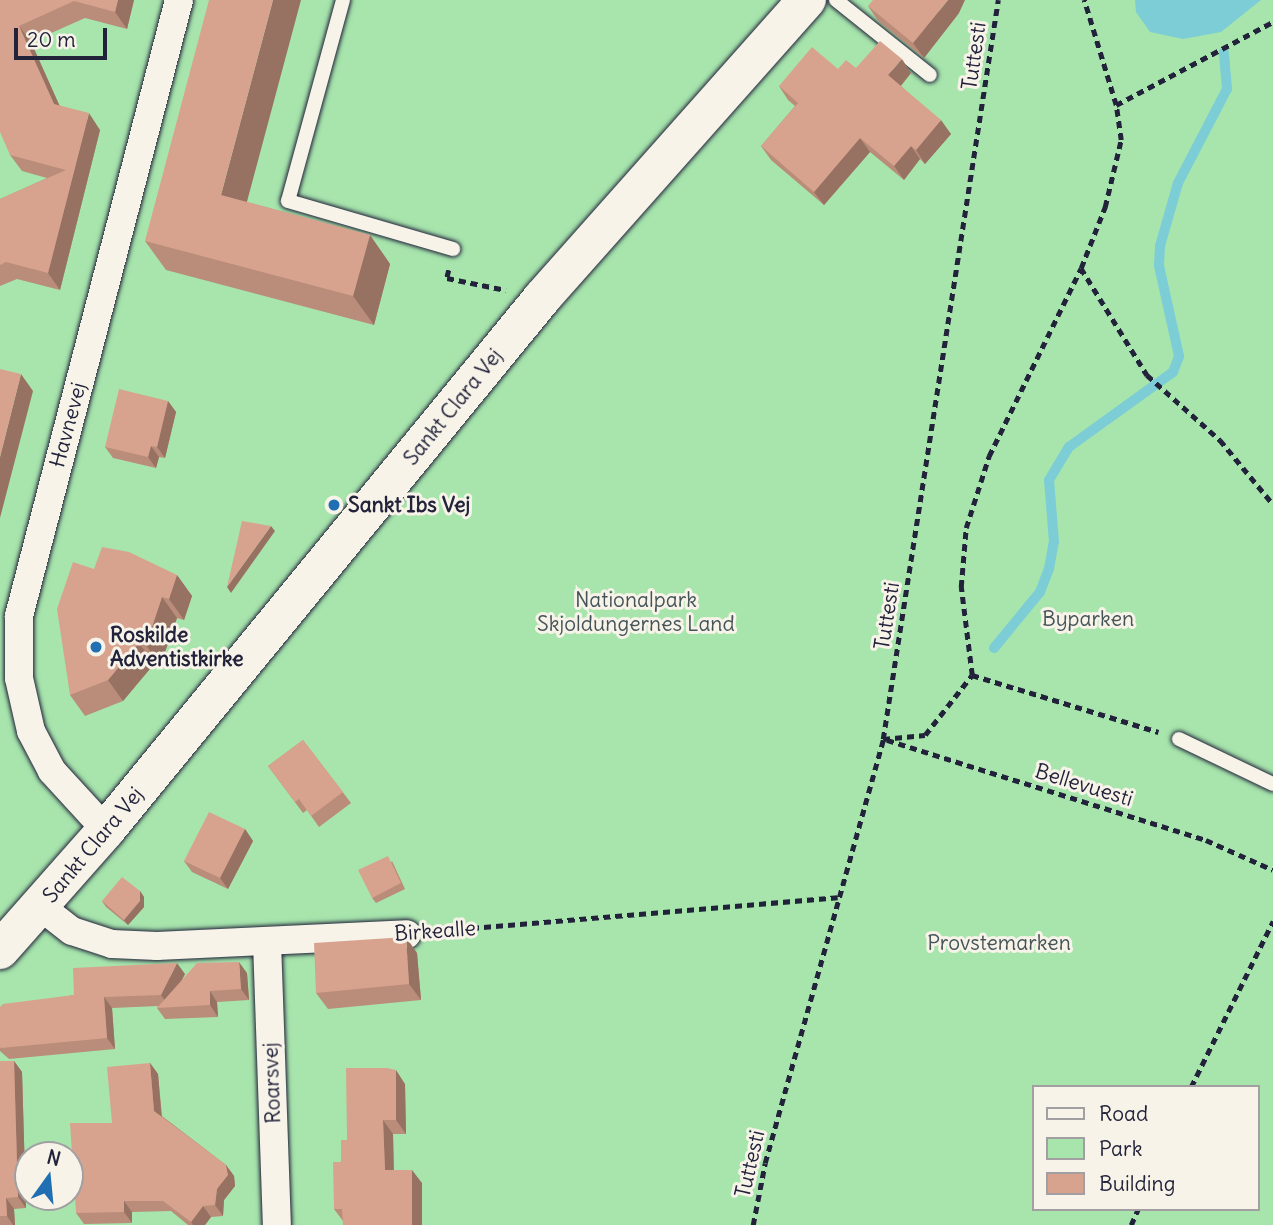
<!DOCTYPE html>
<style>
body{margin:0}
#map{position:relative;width:1273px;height:1225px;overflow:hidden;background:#eedbcd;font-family:Delius,sans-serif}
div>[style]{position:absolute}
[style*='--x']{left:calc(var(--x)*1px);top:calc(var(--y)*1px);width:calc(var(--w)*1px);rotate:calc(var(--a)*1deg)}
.green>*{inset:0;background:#a7e5ad}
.water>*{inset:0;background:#7ccdd5}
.stream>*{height:10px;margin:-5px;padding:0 5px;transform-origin:5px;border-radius:5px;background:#7ccdd5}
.path>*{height:4.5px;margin-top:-2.25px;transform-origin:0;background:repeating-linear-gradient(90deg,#22223b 0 7px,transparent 0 12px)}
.roads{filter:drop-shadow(0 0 2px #22223b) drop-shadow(0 0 2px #22223b)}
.lane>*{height:14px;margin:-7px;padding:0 7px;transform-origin:7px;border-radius:7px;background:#f7f3e8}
.street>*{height:28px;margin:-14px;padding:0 14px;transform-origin:14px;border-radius:14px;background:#f7f3e8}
.secondary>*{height:38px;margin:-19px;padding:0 19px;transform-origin:19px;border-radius:19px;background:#f7f3e8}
.wall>*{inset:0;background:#ba8c7a}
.shaded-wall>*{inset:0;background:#977263}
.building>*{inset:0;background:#d8a38e}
.dots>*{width:19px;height:19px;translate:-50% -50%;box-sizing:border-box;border:4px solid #f7f3e8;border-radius:50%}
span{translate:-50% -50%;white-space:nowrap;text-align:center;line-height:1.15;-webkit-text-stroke:6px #f7f3e8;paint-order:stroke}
.street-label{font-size:21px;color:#22223b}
.poi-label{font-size:21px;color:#22223b;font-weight:700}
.left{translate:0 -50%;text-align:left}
.park-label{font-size:21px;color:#435358}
.legend{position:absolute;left:1032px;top:1085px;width:228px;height:126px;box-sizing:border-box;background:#f7f3e8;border:2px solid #a29fa3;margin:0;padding:9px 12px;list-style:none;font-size:21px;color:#22223b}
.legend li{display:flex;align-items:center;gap:14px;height:35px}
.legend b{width:35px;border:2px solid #a29fa3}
.north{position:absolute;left:14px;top:1141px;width:70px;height:70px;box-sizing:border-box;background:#f7f3e8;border:2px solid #a29fa3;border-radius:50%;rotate:15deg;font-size:19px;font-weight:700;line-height:28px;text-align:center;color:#22223b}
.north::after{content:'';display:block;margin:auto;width:24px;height:32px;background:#1f6fb2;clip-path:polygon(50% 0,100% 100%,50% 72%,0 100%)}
.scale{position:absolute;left:14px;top:28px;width:93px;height:32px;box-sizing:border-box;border:4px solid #22223b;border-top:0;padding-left:9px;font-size:21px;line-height:24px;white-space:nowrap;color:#22223b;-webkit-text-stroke:5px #f7f3e8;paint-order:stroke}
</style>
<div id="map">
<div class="green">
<div style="clip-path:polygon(evenodd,0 0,1273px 0,1273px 1225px,0 1225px,0 0,1033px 1087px,1257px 1087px,1257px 1209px,1033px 1209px,1033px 1087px,0 0,28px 1155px,70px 1155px,70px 1197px,28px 1197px,28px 1155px)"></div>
</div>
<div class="water">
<div style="clip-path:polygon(1135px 0,1261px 0,1221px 32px,1183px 39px,1150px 32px,1136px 12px)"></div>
</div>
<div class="stream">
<div style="--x:994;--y:648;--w:72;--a:-50.6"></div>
<div style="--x:1040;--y:592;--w:25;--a:-69"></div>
<div style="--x:1049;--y:569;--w:27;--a:-80"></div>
<div style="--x:1054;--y:542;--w:62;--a:-94.6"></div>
<div style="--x:1049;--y:480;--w:39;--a:-59"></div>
<div style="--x:1069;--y:447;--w:128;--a:-35.8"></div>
<div style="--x:1173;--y:372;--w:17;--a:-69"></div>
<div style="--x:1179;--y:356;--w:92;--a:-102.5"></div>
<div style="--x:1159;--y:266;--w:20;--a:-87"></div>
<div style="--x:1160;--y:246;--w:66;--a:-74.1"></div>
<div style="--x:1178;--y:183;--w:106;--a:-62.5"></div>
<div style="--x:1227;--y:89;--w:37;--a:-95"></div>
</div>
<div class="path">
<div style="--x:1116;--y:105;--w:178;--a:-27.9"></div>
<div style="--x:1081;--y:268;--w:126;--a:58.3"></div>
<div style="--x:1147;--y:375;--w:98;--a:41.7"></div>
<div style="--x:1220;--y:440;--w:83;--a:50.4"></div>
<div style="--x:449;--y:270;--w:8;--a:104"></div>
<div style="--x:447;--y:278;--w:60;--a:11.5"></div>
<div style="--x:972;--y:675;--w:195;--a:17"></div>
<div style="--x:883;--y:739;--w:42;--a:-5.4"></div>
<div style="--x:925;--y:735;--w:76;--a:-51.9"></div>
<div style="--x:972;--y:675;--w:89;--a:-97.1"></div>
<div style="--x:961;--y:587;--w:59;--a:-85.2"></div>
<div style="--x:966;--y:528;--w:76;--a:-72.3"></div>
<div style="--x:989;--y:456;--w:209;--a:-63.9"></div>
<div style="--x:1081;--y:268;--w:66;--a:-68.5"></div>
<div style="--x:1105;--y:207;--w:69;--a:-76.6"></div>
<div style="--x:1121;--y:140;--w:35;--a:-98"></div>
<div style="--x:1116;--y:105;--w:110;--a:-106.9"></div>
<div style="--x:887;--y:740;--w:334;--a:17.4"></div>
<div style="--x:1206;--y:840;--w:73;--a:24.1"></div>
<div style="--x:436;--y:931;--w:403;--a:-4.8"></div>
<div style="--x:1191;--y:1087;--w:185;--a:-63.7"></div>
<div style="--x:753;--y:1225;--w:63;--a:-79"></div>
<div style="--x:765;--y:1163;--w:440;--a:-74.4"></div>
<div style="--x:883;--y:739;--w:748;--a:-81.15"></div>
<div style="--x:1131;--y:1225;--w:17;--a:-66"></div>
</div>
<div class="roads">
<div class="lane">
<div style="--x:343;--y:0;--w:208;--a:105.3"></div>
<div style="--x:288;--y:201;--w:172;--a:16.2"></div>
<div style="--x:836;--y:0;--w:120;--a:38.6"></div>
<div style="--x:1179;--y:739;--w:104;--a:25.6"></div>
</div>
<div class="street">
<div style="--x:106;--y:830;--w:80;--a:-132.5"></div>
<div style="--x:52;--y:771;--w:45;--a:-117.7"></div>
<div style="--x:31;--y:731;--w:54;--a:-102.8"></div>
<div style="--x:19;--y:678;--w:62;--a:-90"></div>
<div style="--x:19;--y:616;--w:636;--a:-75.44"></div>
<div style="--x:41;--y:907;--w:39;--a:38"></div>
<div style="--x:72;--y:931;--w:42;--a:18"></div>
<div style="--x:112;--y:944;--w:45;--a:2.5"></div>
<div style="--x:157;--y:946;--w:250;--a:-2.7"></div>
<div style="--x:267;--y:942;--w:283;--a:88"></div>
</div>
<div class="secondary">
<div style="--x:0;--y:950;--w:160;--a:-48.5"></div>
<div style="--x:106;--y:830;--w:688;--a:-50.66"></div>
<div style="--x:542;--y:298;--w:399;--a:-48.4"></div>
</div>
</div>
<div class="wall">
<div style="clip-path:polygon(0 0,134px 0,127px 29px,85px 18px,31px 42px,59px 105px,100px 130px,60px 290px,17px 279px,0 286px,0 199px,47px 178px,22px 171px,10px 155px)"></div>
<div style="clip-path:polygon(868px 6px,959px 13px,924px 58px,878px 21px)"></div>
<div style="clip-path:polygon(856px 68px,911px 73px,901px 86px,951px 134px,925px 164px,920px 159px,904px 180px,870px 152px,824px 205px,771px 160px,761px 146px,795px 106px,788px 100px,779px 86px)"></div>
<div style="clip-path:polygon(247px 202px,370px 235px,390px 264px,374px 325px,166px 270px,145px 241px)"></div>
<div style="clip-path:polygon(168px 401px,176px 412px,165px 458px,159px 457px,156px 468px,113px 458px,105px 447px)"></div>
<div style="clip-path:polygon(94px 569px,177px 575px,192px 596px,184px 620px,177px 618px,160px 666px,154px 664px,123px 701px,85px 716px,70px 695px)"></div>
<div style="clip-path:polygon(303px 740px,351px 803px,319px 827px,307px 810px,303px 813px,268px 766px)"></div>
<div style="clip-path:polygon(245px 829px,253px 841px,228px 889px,192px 872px,184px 861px)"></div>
<div style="clip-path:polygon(392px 861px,405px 889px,376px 903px,372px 898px)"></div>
<div style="clip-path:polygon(140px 891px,144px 897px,144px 907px,128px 925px,106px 907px,102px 901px)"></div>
<div style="clip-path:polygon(417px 953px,421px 1000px,328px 1009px,316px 993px)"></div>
<div style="clip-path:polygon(247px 973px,249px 1000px,217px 1002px,218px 1017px,165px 1019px,157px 1008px,158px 1006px,112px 1008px,115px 1049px,9px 1059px,0 1051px,0 1007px,74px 995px,185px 974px,181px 980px)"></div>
<div style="clip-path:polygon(0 1061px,14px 1061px,22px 1072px,26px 1208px,14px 1209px,15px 1225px,0 1225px)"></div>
<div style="clip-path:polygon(150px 1063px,158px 1074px,162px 1116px,226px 1165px,234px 1176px,235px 1186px,224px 1200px,223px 1216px,211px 1217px,205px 1225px,188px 1225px,171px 1211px,132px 1212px,132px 1223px,84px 1224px,76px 1213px,112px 1123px)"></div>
<div style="clip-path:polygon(405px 1084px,406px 1134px,393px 1134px,394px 1170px,422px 1183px,343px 1221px,334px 1209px,341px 1162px,347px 1140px)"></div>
</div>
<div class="shaded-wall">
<div style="clip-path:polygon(118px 0,134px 0,127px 29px,115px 12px)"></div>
<div style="clip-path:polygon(273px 0,301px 0,241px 224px,221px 195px)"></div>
<div style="clip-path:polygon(948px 0,965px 0,959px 13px,924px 58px,913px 43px)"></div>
<div style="clip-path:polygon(19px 26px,31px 42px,66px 120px,54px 104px)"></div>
<div style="clip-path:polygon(902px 59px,911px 73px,898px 89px,888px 75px)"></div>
<div style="clip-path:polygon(89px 113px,100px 130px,60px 290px,48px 273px)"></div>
<div style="clip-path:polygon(941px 120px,951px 134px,925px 164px,916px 150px)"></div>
<div style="clip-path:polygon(860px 138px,870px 152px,824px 205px,814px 192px)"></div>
<div style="clip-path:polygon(911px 146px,920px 159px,904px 180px,894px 166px)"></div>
<div style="clip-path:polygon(370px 235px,390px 264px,374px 325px,353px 296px)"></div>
<div style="clip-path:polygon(21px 374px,33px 391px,0 518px,0 457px)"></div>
<div style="clip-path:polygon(168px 401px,176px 412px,165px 458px,157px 447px)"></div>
<div style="clip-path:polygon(151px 446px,159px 457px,156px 468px,148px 457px)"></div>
<div style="clip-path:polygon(271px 526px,275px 531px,231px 593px,227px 587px)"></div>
<div style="clip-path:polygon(177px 575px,192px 596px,184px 620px,169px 599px)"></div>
<div style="clip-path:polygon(162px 597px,177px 618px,160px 666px,146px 645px)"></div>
<div style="clip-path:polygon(139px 643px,154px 664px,123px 701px,108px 680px)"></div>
<div style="clip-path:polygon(245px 829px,253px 841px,228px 889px,220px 878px)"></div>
<div style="clip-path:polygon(140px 891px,144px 897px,144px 907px,128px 925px,124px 920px)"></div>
<div style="clip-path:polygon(406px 937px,417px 953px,421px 1000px,409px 984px)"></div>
<div style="clip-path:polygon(239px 962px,247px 973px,249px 1000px,241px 989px)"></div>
<div style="clip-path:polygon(177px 963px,185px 974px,169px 1006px,161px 995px)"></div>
<div style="clip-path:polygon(210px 991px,217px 1002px,218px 1017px,210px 1005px)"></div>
<div style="clip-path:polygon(104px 997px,112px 1008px,115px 1049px,107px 1038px)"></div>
<div style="clip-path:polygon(14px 1061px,22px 1072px,26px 1208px,18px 1197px)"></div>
<div style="clip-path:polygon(150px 1063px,158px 1074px,162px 1122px,154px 1111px)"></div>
<div style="clip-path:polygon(396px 1070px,405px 1084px,406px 1134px,396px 1120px)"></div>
<div style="clip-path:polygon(383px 1120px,393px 1134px,394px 1184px,385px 1170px)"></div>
<div style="clip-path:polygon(226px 1165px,234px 1176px,235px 1186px,224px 1200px,223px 1216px,215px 1205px,217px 1189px)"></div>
<div style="clip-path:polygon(412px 1170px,422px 1183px,422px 1225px,412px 1225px)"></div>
<div style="clip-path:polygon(6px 1198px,14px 1209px,15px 1225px,13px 1225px,7px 1216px)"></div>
<div style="clip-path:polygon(124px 1201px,132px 1212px,132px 1223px,124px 1212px)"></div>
<div style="clip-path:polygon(203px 1206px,211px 1217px,205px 1225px,193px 1225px,191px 1222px)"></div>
</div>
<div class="building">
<div style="clip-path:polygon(0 0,118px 0,115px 12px,74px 1px,19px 26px,54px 104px,89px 113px,48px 273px,6px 262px,0 265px,0 199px,66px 170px,10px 155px,0 132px)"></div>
<div style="clip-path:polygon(209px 0,273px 0,221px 195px,370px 235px,353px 296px,145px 241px)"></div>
<div style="clip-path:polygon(873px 0,948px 0,913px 43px,868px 6px)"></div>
<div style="clip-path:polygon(880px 41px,902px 59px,888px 75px,941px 120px,916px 150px,911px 146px,894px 166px,860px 138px,814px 192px,761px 146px,798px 103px,779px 86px,812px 47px,838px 69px,846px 60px,856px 68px)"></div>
<div style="clip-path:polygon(0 369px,21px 374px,0 457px)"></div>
<div style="clip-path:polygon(119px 389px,168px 401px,157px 447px,151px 446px,148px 457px,105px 447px)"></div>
<div style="clip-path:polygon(242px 521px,271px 526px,227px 587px)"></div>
<div style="clip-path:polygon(102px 547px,129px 552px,177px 575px,169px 599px,162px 597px,146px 645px,139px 643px,108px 680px,70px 695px,57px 609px,73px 562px,94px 569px)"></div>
<div style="clip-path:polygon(303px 740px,343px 792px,311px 816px,299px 799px,295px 802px,268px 766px)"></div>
<div style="clip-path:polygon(209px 812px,245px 829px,220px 878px,184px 861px)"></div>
<div style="clip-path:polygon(388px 856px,401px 883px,372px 898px,358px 870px)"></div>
<div style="clip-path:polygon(122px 877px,140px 891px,140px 901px,124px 920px,102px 901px)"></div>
<div style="clip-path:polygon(406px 937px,409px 984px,316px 993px,314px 943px)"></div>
<div style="clip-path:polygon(239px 962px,241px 989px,210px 991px,210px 1005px,157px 1008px,197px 963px)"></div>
<div style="clip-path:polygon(177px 963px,161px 995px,104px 997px,107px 1038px,1px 1048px,0 1047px,0 1007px,3px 1004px,74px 995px,73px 968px)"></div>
<div style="clip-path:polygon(0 1061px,14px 1061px,18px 1197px,6px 1198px,7px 1216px,0 1216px)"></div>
<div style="clip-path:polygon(150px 1063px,154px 1111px,226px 1165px,228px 1175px,217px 1189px,215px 1205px,203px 1206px,191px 1222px,163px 1201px,124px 1201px,124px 1212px,76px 1213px,70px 1123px,112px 1123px,107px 1067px)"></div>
<div style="clip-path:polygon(346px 1068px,387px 1068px,396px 1070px,396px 1120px,383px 1120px,385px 1170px,412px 1170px,412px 1225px,343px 1225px,342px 1209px,334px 1209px,333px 1162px,341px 1162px,341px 1140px,347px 1140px)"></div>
</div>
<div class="dots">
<div style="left:334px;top:505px;background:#1f6fb2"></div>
<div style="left:96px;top:647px;background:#1f6fb2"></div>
</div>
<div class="street-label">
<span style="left:974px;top:56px;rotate:-82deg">Tuttesti</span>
<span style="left:453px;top:407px;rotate:-51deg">Sankt Clara Vej</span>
<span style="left:68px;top:425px;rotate:-75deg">Havnevej</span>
<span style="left:887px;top:616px;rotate:-81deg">Tuttesti</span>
<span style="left:1084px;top:785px;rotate:17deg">Bellevuesti</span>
<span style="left:93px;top:845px;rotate:-50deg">Sankt Clara Vej</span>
<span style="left:435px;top:931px;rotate:-4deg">Birkealle</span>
<span style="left:272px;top:1083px;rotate:-92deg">Roarsvej</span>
<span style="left:750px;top:1164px;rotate:-77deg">Tuttesti</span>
</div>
<div class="poi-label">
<span class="left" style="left:348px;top:505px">Sankt Ibs Vej</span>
<span class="left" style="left:110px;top:647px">Roskilde<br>Adventistkirke</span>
</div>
<div class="park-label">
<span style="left:636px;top:612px">Nationalpark<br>Skjoldungernes Land</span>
<span style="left:1088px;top:619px">Byparken</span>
<span style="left:999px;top:943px">Provstemarken</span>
</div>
<ul class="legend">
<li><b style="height:9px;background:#f7f3e8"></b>Road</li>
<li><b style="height:19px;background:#a7e5ad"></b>Park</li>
<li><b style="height:19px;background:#d8a38e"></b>Building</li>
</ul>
<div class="north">N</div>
<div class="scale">20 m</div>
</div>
